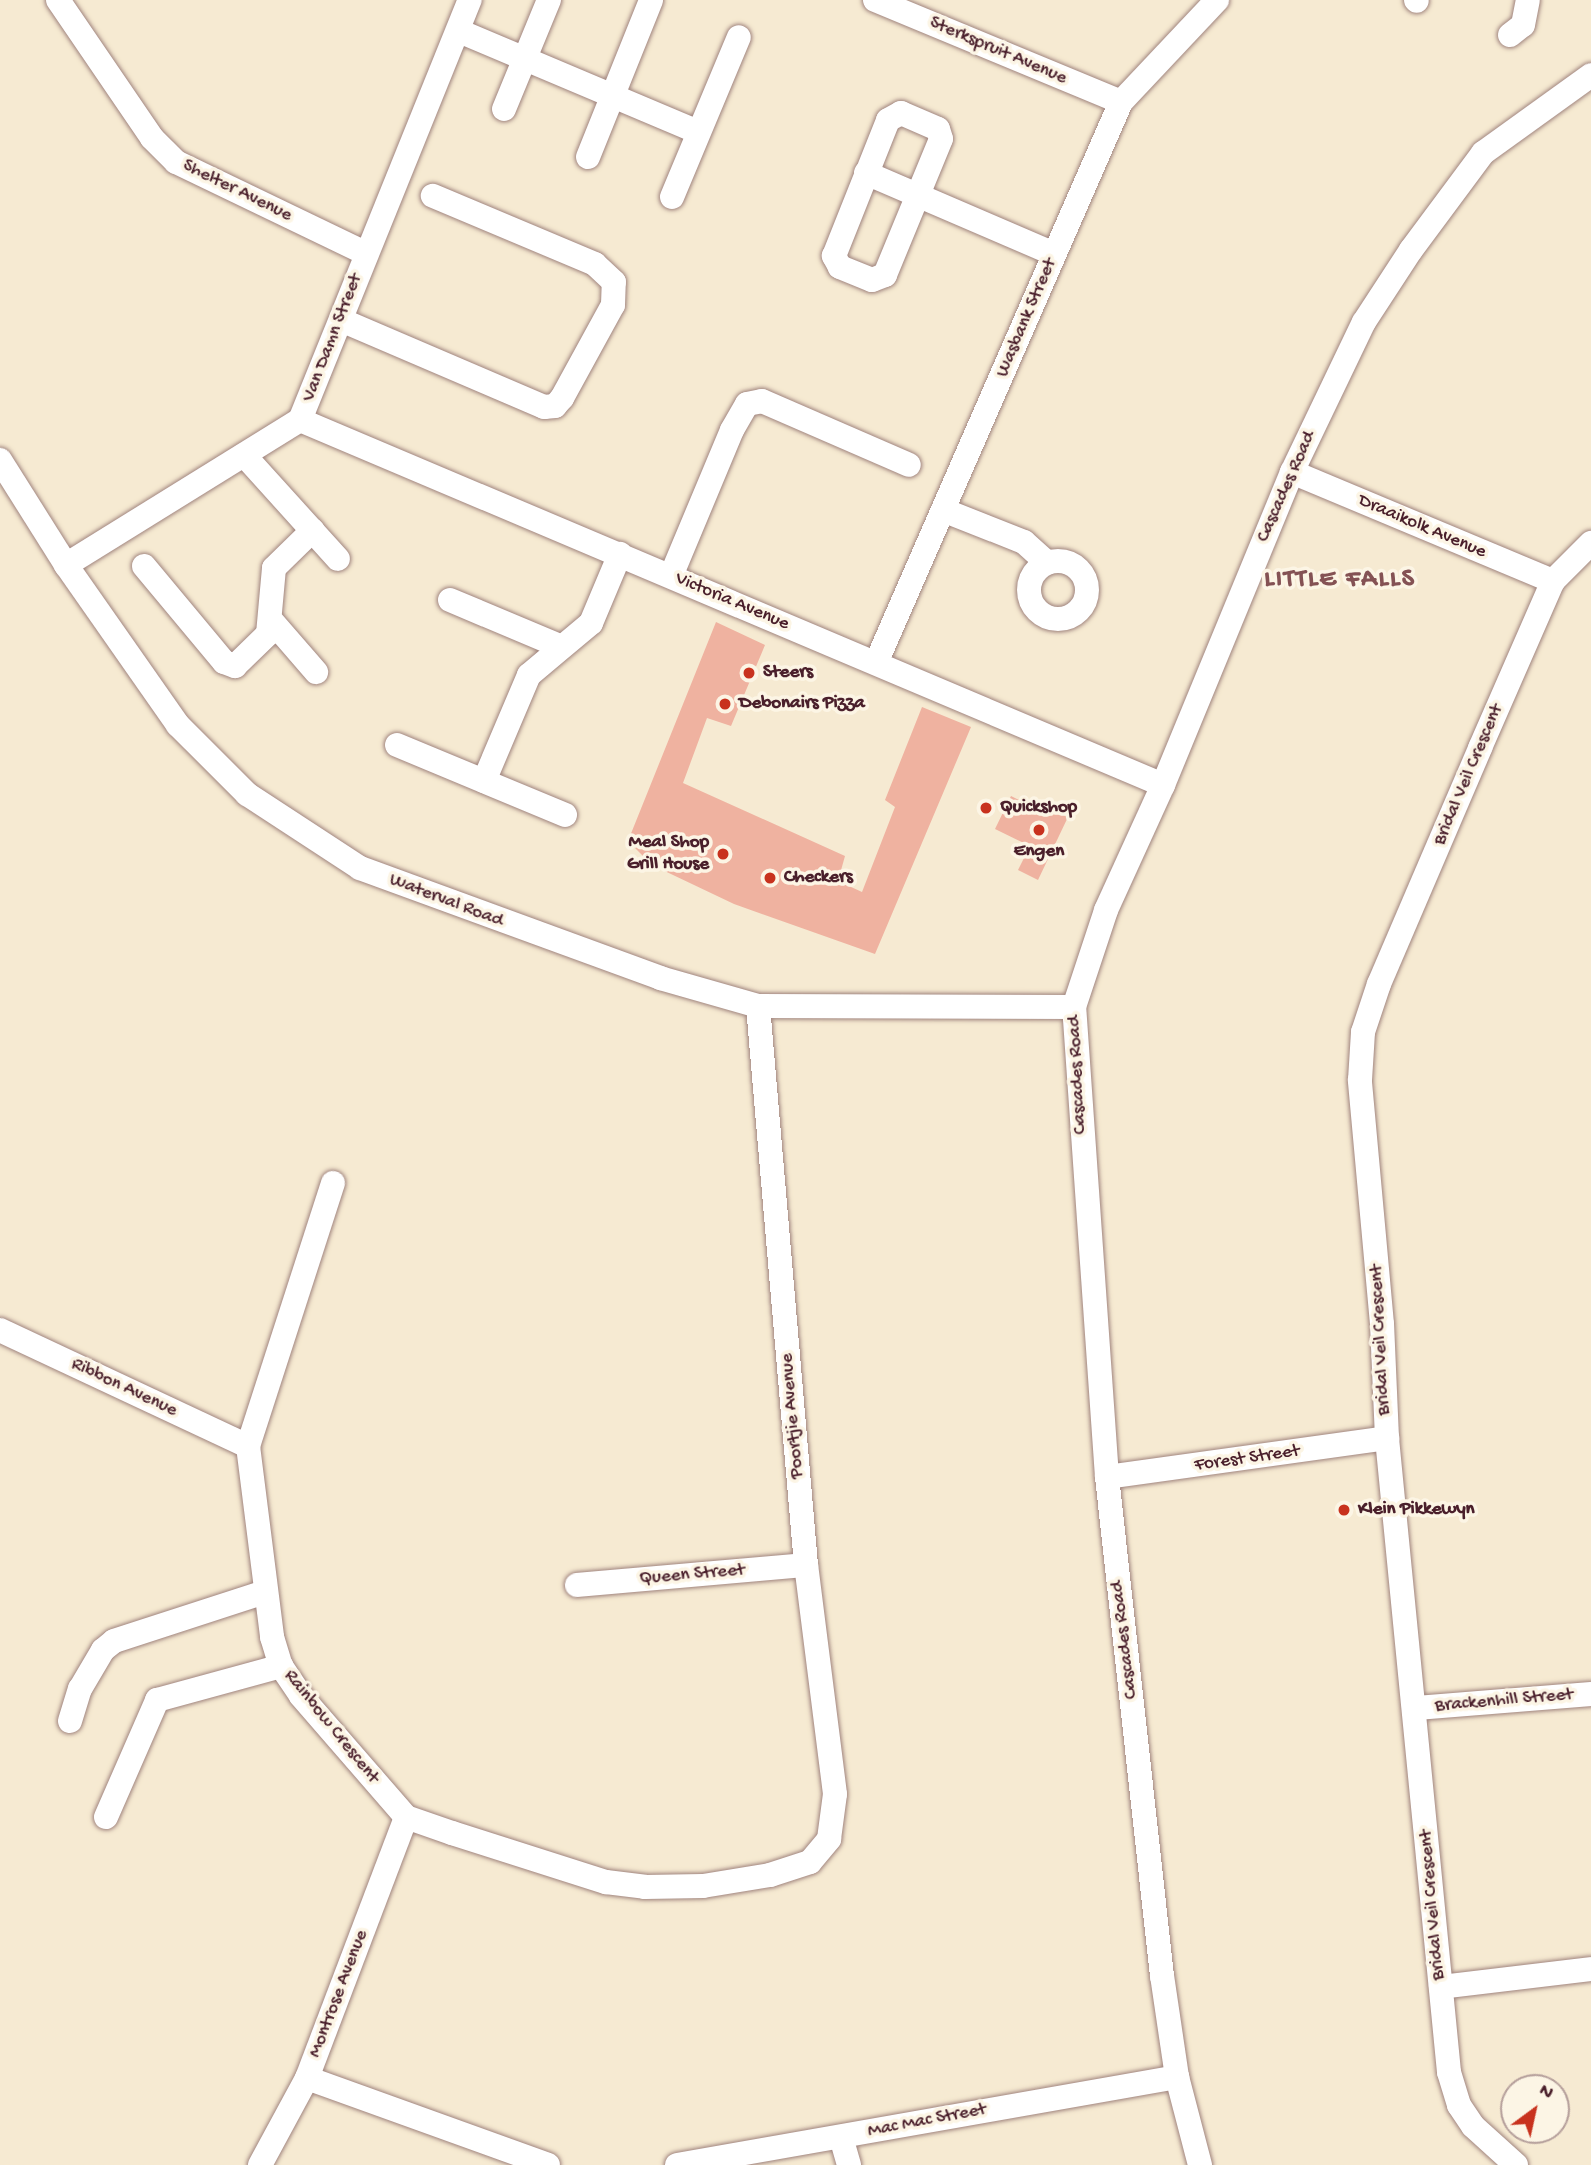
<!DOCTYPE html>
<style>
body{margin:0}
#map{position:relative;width:1591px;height:2165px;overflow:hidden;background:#f6ead2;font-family:"Gochi Hand",sans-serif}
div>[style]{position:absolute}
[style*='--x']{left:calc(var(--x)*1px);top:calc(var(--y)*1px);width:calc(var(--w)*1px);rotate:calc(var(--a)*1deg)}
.building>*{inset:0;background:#efb2a0}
.roads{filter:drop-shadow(0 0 2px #a0847e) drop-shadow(0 0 2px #a0847e)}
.minor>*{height:24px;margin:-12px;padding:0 12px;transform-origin:12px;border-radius:12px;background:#fff}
.minor>.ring{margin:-12px;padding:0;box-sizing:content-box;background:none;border:24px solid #fff;border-radius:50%}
.dots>*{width:19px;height:19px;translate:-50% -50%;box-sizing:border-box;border:4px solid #fcf5e5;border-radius:50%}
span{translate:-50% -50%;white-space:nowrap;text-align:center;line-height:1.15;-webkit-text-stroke:7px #fcf5e5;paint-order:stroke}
.street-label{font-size:19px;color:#4a1f2b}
.poi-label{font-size:19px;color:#4a1f2b;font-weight:700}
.left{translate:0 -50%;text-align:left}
.right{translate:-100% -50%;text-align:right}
.district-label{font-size:26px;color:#845254;font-weight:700;letter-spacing:2px}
.north{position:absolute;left:1500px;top:2074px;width:70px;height:70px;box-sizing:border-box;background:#fcf5e5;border:2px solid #b59f9b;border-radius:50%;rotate:33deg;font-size:19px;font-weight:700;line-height:28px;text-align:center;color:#4a1f2b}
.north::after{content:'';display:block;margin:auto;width:24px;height:32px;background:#c8321e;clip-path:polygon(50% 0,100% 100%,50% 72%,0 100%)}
</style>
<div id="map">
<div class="building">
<div style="clip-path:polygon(716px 622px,765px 645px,731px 726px,707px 718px,683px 783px,845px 856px,838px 881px,862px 892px,895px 807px,885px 800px,922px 707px,971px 727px,875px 954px,734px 904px,652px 865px,628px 841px)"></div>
<div style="clip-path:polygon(1011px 796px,1043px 812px,1046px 807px,1068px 817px,1038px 880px,1018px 870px,1030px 846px,995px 829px)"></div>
</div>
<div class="roads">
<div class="minor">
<div style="--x:58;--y:0;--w:167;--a:55.7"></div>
<div style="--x:152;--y:138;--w:34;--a:45"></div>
<div style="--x:176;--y:162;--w:210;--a:25.7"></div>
<div style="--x:875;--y:0;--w:266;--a:22.5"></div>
<div style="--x:1416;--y:0;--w:1;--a:45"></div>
<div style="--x:459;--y:31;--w:259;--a:22.9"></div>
<div style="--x:1510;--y:35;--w:16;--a:-38"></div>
<div style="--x:1523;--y:25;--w:25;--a:-79"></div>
<div style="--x:504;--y:109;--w:118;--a:-67.6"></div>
<div style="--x:901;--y:113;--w:40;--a:23.4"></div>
<div style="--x:938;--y:129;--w:10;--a:73"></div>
<div style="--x:941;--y:139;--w:147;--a:112.4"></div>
<div style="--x:885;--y:275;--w:14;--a:159"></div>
<div style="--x:872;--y:280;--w:35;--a:-158"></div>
<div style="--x:840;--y:267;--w:13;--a:-119"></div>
<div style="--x:834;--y:256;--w:146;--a:-68.3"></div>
<div style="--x:888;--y:120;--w:15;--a:-28"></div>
<div style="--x:588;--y:157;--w:169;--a:-68.1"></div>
<div style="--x:866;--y:173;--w:205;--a:23.3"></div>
<div style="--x:672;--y:197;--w:173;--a:-67.3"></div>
<div style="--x:341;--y:320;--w:221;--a:23.2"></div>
<div style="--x:544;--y:407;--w:11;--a:-5"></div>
<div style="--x:555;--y:406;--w:11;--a:-49"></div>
<div style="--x:562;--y:398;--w:106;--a:-61.3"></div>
<div style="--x:613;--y:305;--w:23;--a:-88"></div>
<div style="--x:614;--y:282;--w:26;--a:-137"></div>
<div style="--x:595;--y:264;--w:176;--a:-157.2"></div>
<div style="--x:300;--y:420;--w:937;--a:22.93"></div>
<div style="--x:244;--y:455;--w:140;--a:47.9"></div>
<div style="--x:0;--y:460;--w:124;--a:57.8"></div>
<div style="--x:66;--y:565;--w:195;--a:55"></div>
<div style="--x:178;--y:725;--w:98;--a:45"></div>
<div style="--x:247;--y:794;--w:135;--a:33.2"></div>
<div style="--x:360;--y:868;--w:320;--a:20.1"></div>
<div style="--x:660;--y:978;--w:102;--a:15.9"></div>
<div style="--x:758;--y:1006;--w:316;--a:0.2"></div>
<div style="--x:1292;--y:472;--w:283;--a:22.7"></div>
<div style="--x:943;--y:510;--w:87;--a:21.6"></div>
<div style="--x:1024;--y:542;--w:31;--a:42"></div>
<div class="ring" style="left:1029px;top:561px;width:34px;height:34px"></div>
<div style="--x:66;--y:565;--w:275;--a:-31.8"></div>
<div style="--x:300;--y:420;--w:453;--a:-68"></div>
<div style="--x:144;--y:566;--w:125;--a:50.2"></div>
<div style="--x:224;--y:662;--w:12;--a:20"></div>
<div style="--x:235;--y:666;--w:46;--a:-44.1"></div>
<div style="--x:268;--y:634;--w:66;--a:-84.8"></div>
<div style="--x:274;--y:568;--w:54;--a:-44.3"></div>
<div style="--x:671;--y:576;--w:158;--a:-67.3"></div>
<div style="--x:732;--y:430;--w:30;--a:-60"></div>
<div style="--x:747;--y:404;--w:15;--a:-11"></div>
<div style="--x:762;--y:401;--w:160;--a:23.5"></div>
<div style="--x:450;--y:600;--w:121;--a:22.8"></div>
<div style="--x:271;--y:620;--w:69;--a:49.1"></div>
<div style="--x:876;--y:663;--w:612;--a:-66.41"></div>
<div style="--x:1121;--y:102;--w:140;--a:-46.7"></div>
<div style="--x:397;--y:745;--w:182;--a:22.6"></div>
<div style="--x:484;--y:781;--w:115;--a:-67"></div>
<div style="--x:529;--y:675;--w:81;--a:-40"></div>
<div style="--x:591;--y:623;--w:75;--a:-67.2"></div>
<div style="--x:333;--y:1183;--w:276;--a:107.9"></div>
<div style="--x:248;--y:1446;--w:193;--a:82.8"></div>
<div style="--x:272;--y:1637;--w:30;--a:73"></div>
<div style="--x:281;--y:1666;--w:36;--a:56"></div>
<div style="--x:301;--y:1696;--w:160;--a:49"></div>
<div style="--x:406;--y:1817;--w:49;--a:19.2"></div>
<div style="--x:452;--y:1833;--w:162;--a:17.7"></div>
<div style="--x:606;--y:1882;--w:39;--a:7"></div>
<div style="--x:645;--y:1887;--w:58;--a:-1"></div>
<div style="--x:703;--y:1886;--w:68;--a:-9.3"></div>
<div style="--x:770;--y:1875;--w:42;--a:-18"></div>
<div style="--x:810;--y:1862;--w:30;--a:-50"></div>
<div style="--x:829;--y:1839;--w:45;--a:-82.4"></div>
<div style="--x:835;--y:1794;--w:231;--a:-97.2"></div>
<div style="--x:806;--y:1565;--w:561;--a:-94.91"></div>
<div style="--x:0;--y:1330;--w:274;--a:25.1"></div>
<div style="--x:1107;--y:1477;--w:283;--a:-7.9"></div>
<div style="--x:577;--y:1585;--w:230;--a:-5"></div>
<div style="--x:1416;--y:1708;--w:176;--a:-4.6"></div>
<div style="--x:70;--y:1721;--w:34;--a:-73"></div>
<div style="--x:80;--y:1689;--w:45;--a:-59.5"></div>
<div style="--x:103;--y:1650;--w:14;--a:-39"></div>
<div style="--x:114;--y:1641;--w:159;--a:-18"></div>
<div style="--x:106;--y:1817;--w:128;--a:-66.4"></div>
<div style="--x:157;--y:1700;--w:129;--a:-15.3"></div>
<div style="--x:1441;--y:1987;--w:151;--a:-6.8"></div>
<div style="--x:307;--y:2078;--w:256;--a:19.8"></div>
<div style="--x:841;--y:2137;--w:29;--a:74"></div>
<div style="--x:260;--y:2165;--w:99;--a:-61.6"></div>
<div style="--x:307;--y:2078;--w:279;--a:-69.2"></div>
<div style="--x:677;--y:2165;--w:508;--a:-9.98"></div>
<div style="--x:1200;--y:2165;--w:91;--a:-104.6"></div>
<div style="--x:1177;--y:2077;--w:102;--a:-98.4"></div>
<div style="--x:1162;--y:1976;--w:502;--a:-96.29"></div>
<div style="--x:1107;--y:1477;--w:471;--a:-94"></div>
<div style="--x:1074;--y:1007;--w:102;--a:-71.7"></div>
<div style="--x:1106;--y:910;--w:137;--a:-65.5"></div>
<div style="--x:1163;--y:785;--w:339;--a:-67.6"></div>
<div style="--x:1292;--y:472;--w:166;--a:-64.4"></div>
<div style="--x:1364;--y:322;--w:86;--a:-56.9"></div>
<div style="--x:1411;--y:250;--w:121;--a:-53.4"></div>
<div style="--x:1483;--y:153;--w:133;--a:-35.8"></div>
<div style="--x:1516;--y:2165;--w:58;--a:-137.8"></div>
<div style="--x:1473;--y:2126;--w:25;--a:-124"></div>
<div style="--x:1459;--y:2105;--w:34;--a:-107"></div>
<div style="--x:1449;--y:2072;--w:637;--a:-95.59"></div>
<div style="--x:1387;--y:1438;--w:114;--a:-92.5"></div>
<div style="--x:1382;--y:1324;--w:245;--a:-95.2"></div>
<div style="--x:1360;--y:1080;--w:48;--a:-86.4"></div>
<div style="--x:1363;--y:1032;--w:51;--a:-71.6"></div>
<div style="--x:1379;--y:984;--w:257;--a:-66.8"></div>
<div style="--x:1480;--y:748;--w:182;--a:-66.4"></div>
<div style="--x:1553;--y:581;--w:54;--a:-45"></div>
</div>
</div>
<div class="dots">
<div style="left:749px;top:673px;background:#c8321e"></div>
<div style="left:725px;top:704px;background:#c8321e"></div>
<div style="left:986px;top:808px;background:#c8321e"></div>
<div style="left:1039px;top:830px;background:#c8321e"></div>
<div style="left:723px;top:854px;background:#c8321e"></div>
<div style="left:770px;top:878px;background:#c8321e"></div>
<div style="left:1344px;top:1510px;background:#c8321e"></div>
</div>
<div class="street-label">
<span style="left:998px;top:51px;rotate:23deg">Sterkspruit Avenue</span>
<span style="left:237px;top:191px;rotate:26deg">Shelter Avenue</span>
<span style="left:1027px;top:318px;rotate:-67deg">Wasbank Street</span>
<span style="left:333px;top:338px;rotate:-69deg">Van Damn Street</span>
<span style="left:1287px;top:487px;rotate:-66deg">Cascades Road</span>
<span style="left:1422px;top:527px;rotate:23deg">Draaikolk Avenue</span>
<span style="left:732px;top:602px;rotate:23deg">Victoria Avenue</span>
<span style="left:1469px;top:775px;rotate:-67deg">Bridal Veil Crescent</span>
<span style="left:446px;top:901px;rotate:21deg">Waterval Road</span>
<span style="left:1078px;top:1075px;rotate:-93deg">Cascades Road</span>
<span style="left:1381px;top:1340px;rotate:-93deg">Bridal Veil Crescent</span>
<span style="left:124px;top:1388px;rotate:25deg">Ribbon Avenue</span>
<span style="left:793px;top:1416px;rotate:-95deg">Poortjie Avenue</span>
<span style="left:1247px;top:1459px;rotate:-8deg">Forest Street</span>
<span style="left:692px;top:1575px;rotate:-5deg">Queen Street</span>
<span style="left:1125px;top:1640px;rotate:-97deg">Cascades Road</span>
<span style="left:1504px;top:1701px;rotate:-5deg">Brackenhill Street</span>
<span style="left:331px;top:1727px;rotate:51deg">Rainbow Crescent</span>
<span style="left:1433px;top:1905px;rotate:-95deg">Bridal Veil Crescent</span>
<span style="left:339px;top:1994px;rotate:-69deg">Montrose Avenue</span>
<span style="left:927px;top:2121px;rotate:-11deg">Mac Mac Street</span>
</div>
<div class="poi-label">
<span class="left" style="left:763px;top:673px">Steers</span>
<span class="left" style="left:739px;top:704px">Debonairs Pizza</span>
<span class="left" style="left:1000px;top:808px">Quickshop</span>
<span class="right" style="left:709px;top:854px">Meal Shop<br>Grill House</span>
<span style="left:1039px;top:852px">Engen</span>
<span class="left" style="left:784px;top:878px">Checkers</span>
<span class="left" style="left:1358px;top:1510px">Klein Pikkewyn</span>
</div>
<div class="district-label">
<span style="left:1340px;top:581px">LITTLE FALLS</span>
</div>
<div class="north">N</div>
</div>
